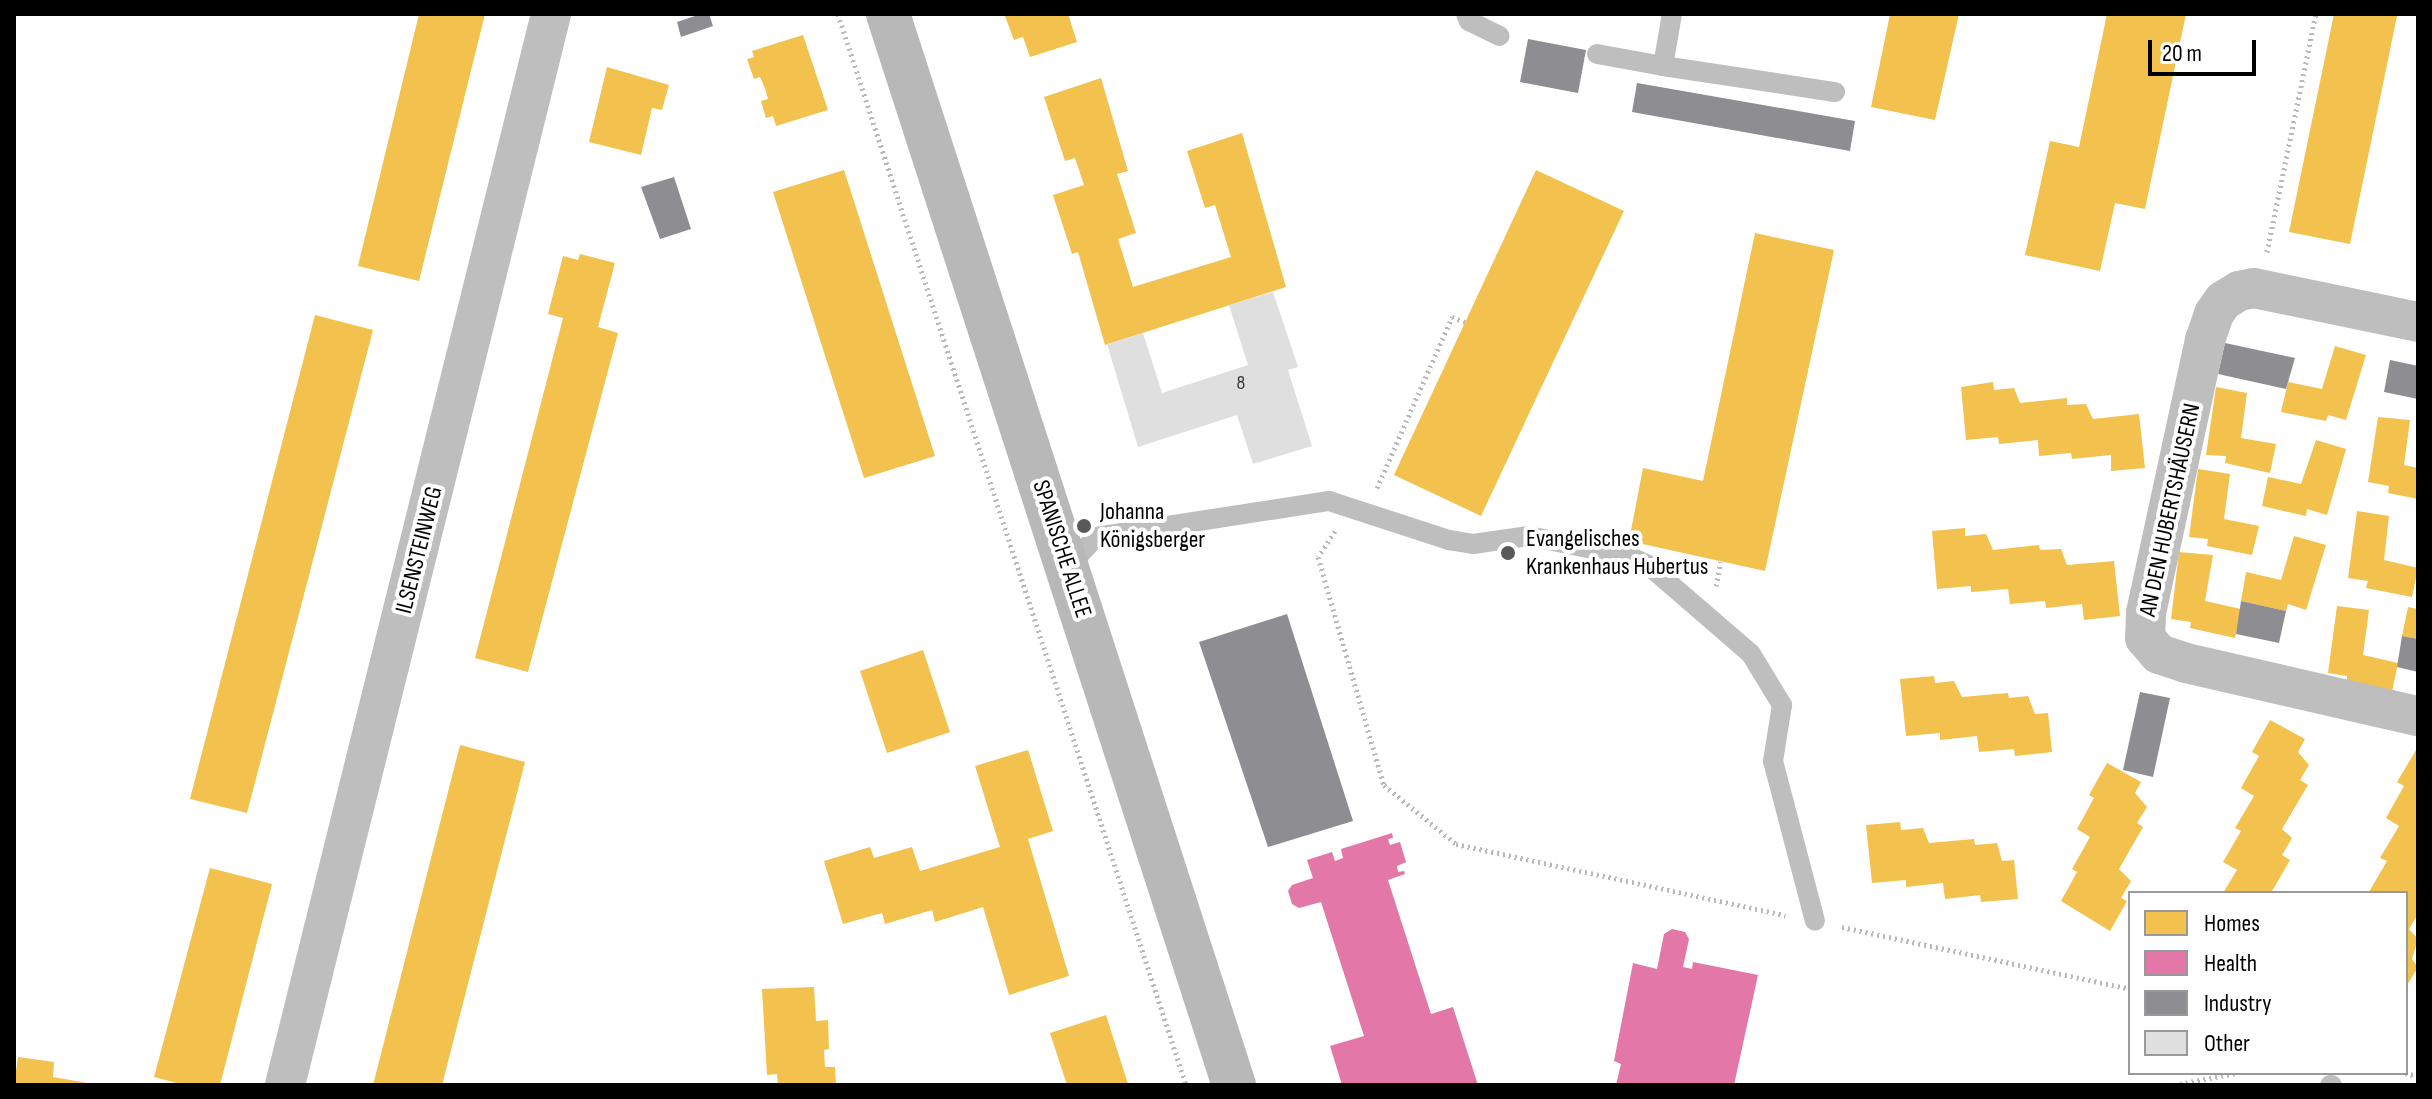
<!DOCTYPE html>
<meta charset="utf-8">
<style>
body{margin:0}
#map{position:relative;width:2432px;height:1099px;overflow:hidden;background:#fff;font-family:"Sofia Sans Condensed",sans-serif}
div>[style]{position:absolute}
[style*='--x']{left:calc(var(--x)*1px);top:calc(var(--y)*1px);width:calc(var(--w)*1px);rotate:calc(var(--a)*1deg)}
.homes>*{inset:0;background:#f2c14e}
.health>*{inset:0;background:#e377a8}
.industry>*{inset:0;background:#8d8d92}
.building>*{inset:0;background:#dfdfdf}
.path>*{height:5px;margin-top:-2.5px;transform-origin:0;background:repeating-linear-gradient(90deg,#b9b9b9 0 2px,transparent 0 6px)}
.lane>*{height:20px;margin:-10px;padding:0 10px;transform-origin:10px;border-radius:10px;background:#bebebe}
.street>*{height:40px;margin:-20px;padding:0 20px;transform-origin:20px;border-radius:20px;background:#bebebe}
.secondary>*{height:44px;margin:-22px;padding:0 22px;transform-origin:22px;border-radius:22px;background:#b8b8b8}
.dots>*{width:22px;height:22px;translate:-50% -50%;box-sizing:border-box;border:4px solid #fff;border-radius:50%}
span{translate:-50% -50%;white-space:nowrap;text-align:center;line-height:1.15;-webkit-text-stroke:8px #fff;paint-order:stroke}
.number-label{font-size:20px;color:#383838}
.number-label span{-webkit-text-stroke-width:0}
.street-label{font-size:24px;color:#000}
.poi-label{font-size:24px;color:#000}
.left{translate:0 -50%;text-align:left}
.frame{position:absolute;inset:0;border:16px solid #000;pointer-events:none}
.legend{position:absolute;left:2128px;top:891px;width:280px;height:184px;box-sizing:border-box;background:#fff;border:2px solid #999;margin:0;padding:10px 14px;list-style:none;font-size:24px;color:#000}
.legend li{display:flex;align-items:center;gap:16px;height:40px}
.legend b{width:40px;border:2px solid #999}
.scale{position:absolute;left:2148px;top:40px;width:108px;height:36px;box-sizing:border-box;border:4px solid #000;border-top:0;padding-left:10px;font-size:24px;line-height:28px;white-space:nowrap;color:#000;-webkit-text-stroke:6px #fff;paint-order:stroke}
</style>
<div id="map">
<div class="homes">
<div style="clip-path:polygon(419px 14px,485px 14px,419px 281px,358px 266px)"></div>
<div style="clip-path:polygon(1011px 14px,1068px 14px,1077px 42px,1030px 57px,1023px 37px,1014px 40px,1005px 16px)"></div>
<div style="clip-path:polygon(1890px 14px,1959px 14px,1935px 120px,1871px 107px)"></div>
<div style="clip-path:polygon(2107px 14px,2186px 14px,2145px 209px,2115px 203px,2100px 271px,2025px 255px,2050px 141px,2079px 147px)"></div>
<div style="clip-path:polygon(2334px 14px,2397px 16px,2350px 244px,2289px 232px)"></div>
<div style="clip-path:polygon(803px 35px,828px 110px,776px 126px,773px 116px,766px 118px,761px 101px,768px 99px,765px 88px,760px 77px,754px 79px,747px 59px,754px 57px,752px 51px)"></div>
<div style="clip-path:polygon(607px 67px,669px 85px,662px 110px,652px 108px,641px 155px,589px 142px)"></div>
<div style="clip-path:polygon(1101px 78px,1128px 171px,1117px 174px,1136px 233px,1118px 239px,1133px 287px,1231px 257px,1215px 205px,1205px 208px,1187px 151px,1242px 133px,1286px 287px,1105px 345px,1078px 252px,1072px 254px,1053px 195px,1084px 185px,1075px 158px,1065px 161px,1044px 97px)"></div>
<div style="clip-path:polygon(844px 170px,935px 456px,864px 478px,773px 192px)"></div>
<div style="clip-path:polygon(1536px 170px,1624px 211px,1481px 516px,1394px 475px)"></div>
<div style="clip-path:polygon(1755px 233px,1834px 250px,1765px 571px,1629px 541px,1643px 468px,1703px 481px)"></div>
<div style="clip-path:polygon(580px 254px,615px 263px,598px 327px,618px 333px,528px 672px,475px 658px,563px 318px,548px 314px,563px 256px,578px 260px)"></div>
<div style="clip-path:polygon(315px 315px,373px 330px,247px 813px,190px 799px)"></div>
<div style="clip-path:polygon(2335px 346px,2366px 355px,2346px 420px,2328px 415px,2326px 421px,2281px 412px,2288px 382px,2322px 389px)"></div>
<div style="clip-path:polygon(1993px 382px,1994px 390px,2014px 388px,2020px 403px,2067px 398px,2067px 405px,2086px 404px,2093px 419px,2139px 414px,2145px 468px,2111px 471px,2111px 455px,2072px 459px,2071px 453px,2039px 456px,2038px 440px,1999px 444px,1998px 437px,1966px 440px,1961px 387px)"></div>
<div style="clip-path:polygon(2216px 387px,2247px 393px,2241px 438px,2276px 444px,2270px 473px,2225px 463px,2226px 456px,2206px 455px)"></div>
<div style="clip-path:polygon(2378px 417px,2410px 420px,2404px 465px,2418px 468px,2418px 499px,2388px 493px,2389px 486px,2368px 482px)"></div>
<div style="clip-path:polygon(2316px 440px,2346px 449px,2327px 515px,2307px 509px,2306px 516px,2262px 506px,2268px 477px,2301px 484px)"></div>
<div style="clip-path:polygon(2198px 469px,2230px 474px,2224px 519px,2259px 526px,2252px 555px,2207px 546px,2208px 539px,2189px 537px)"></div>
<div style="clip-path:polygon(2357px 511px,2389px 516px,2384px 560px,2418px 568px,2412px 597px,2366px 588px,2368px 581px,2348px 578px)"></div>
<div style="clip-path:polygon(1965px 528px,1965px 536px,1986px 534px,1993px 550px,2039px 545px,2040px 550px,2061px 549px,2067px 565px,2114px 561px,2120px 616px,2084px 620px,2082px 604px,2046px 608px,2045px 601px,2010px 604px,2008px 589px,1971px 592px,1971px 586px,1937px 589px,1932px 531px)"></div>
<div style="clip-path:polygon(2294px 536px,2326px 545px,2306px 610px,2288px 604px,2286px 611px,2241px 601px,2246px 572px,2281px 580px)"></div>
<div style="clip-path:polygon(2179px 552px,2213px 555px,2205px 601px,2241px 609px,2235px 638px,2190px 628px,2191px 622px,2171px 619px)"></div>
<div style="clip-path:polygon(2337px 606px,2369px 610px,2363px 655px,2398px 663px,2392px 692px,2347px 683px,2347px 676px,2328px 673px)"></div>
<div style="clip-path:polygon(2408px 607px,2418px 609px,2418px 639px,2402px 636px)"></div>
<div style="clip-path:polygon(923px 650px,950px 732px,887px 753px,860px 671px)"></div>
<div style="clip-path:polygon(1934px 676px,1935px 683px,1954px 681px,1962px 697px,2008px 693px,2009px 698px,2028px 696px,2035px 714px,2048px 713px,2052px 752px,2015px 756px,2014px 749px,1979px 752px,1977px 736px,1940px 740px,1940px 733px,1906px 736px,1900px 679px)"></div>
<div style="clip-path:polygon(2270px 720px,2305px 739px,2298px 752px,2309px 765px,2300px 780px,2308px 785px,2282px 829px,2292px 838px,2282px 855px,2290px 860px,2271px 893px,2223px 893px,2237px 870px,2223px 862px,2241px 831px,2235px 828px,2254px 796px,2241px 788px,2259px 756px,2252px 752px)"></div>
<div style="clip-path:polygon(460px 745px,525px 762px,442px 1085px,373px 1085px)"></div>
<div style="clip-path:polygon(1028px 750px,1053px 831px,1028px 839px,1069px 976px,1009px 995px,983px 907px,935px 922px,932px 910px,885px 924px,882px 913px,843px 924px,824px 861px,870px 847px,874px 858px,912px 847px,920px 871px,1000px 847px,975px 766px)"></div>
<div style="clip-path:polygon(2416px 750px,2418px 914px,2409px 929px,2418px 939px,2412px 959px,2418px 967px,2406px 987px,2406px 893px,2369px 892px,2387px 861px,2380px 858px,2399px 826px,2386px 818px,2404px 786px,2397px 782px)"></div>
<div style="clip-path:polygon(2107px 763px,2141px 782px,2135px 793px,2147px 807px,2137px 823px,2143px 827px,2119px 869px,2131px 881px,2121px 898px,2127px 901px,2110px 931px,2061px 901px,2077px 872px,2072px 869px,2090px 837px,2077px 829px,2094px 798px,2089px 795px)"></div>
<div style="clip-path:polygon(1900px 822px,1901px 830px,1923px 828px,1929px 843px,1974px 839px,1975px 845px,1997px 843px,2002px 861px,2014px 860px,2018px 899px,1981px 902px,1980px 895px,1945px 899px,1943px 883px,1906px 887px,1906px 880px,1872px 883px,1866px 825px)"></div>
<div style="clip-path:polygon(210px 868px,272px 884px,220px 1085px,184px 1085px,154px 1077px)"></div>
<div style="clip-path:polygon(814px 987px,816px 1021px,828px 1020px,829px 1049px,824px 1050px,825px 1067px,835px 1067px,836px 1085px,778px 1085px,777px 1074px,767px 1075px,762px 989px)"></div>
<div style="clip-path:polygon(1106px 1015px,1128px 1084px,1067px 1085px,1050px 1033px)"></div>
<div style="clip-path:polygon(18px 1057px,54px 1062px,53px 1077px,99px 1085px,14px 1085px)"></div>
</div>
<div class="health">
<div style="clip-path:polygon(1392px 833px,1393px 838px,1388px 839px,1390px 845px,1400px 842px,1406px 862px,1397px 866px,1398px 872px,1404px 871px,1405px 874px,1388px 880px,1431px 1014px,1453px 1007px,1478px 1085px,1342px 1085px,1330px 1046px,1364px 1036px,1321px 902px,1299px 908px,1292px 904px,1288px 891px,1292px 885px,1313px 878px,1307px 860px,1332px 852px,1335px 861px,1343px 858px,1341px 849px)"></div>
<div style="clip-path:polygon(1672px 929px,1685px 932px,1689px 939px,1683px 967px,1692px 969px,1693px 962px,1758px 975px,1734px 1085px,1616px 1085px,1621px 1064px,1614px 1061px,1633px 963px,1657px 969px,1664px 934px)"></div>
</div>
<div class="industry">
<div style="clip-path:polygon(701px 14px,709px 14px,713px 26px,681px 37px,677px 22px)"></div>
<div style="clip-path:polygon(1528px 39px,1586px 50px,1578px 93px,1520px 82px)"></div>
<div style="clip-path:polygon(1637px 83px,1855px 121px,1850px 151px,1632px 112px)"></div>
<div style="clip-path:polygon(674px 177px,691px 229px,660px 239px,641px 187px)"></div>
<div style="clip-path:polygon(2225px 343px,2295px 358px,2286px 389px,2218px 374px)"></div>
<div style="clip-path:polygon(2390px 360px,2418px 366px,2418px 399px,2384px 392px)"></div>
<div style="clip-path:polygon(2241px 601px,2286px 611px,2279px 643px,2236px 634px)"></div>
<div style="clip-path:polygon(1287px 614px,1353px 821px,1268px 847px,1199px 642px)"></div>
<div style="clip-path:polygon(2402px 636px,2418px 639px,2418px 672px,2397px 667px)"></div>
<div style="clip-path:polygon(2140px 692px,2170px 698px,2153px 777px,2123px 770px)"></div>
</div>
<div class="building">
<div style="clip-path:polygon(1273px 292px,1298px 367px,1288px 370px,1312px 446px,1253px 464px,1237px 415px,1138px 447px,1107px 344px,1143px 333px,1162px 393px,1248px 365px,1229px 305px)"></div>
</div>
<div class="path">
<div style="--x:838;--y:14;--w:1126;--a:72"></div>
<div style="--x:2267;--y:252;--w:243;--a:-78.4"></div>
<div style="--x:1377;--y:488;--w:187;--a:-66.3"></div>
<div style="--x:1452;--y:317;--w:14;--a:21"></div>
<div style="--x:1335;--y:531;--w:31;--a:123"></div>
<div style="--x:1318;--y:557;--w:237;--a:73.9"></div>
<div style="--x:1384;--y:785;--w:93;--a:39.3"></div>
<div style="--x:1456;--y:844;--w:337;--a:12.2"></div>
<div style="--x:1716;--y:586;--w:25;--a:-79"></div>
<div style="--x:1842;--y:927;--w:295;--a:12.1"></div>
<div style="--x:2405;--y:1073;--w:13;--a:13"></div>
<div style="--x:2174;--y:1085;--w:63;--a:-11"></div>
</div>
<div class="lane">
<div style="--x:1466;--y:14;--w:8;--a:67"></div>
<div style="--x:1469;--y:21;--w:34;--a:26"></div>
<div style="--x:1597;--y:54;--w:67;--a:10.3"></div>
<div style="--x:1663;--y:66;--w:53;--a:-80.2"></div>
<div style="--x:1663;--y:66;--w:174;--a:8.6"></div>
<div style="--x:1068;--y:567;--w:41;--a:-47"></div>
<div style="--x:1096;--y:537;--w:236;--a:-8.8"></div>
<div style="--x:1329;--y:501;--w:126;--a:18"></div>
<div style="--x:1449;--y:540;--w:24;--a:9"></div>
<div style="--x:1473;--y:544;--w:57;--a:-8.1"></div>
<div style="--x:1529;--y:536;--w:104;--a:11.6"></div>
<div style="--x:1631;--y:557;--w:19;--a:25"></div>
<div style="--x:1648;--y:565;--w:136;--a:40.8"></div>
<div style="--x:1751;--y:654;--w:60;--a:58.7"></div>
<div style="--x:1782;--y:705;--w:57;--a:99.1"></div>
<div style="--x:1773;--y:761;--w:165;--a:75.3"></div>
<div style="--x:2330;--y:1085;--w:2;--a:0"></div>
</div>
<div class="street">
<div style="--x:2418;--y:322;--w:167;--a:-168.3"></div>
<div style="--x:2254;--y:288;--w:15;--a:169"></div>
<div style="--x:2239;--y:291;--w:19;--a:148"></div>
<div style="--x:2223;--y:301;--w:16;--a:125"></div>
<div style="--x:2214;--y:314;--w:28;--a:109"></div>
<div style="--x:2205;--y:340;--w:279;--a:102.2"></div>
<div style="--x:2146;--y:613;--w:25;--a:92"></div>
<div style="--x:2145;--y:638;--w:21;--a:49"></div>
<div style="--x:2159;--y:654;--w:28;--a:18"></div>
<div style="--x:2186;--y:663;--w:238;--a:12.9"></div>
<div style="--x:285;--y:1085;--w:1104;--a:-76.05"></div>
</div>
<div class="secondary">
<div style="--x:888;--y:14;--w:1126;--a:72.1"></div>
</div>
<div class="dots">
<div style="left:1084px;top:526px;background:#595959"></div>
<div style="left:1508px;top:553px;background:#595959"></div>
</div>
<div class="number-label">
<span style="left:1241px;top:383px">8</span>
</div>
<div class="street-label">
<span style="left:2170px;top:510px;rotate:-78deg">AN DEN HUBERTSHÄUSERN</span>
<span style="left:1062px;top:549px;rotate:72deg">SPANISCHE ALLEE</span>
<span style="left:419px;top:550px;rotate:-76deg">ILSENSTEINWEG</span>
</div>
<div class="poi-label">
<span class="left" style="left:1100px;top:526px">Johanna<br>Königsberger</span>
<span class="left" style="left:1526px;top:553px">Evangelisches<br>Krankenhaus Hubertus</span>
</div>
<div class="frame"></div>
<ul class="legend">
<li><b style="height:22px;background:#f2c14e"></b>Homes</li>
<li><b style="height:22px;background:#e377a8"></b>Health</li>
<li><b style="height:22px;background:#8d8d92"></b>Industry</li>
<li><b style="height:22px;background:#dfdfdf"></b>Other</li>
</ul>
<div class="scale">20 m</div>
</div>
